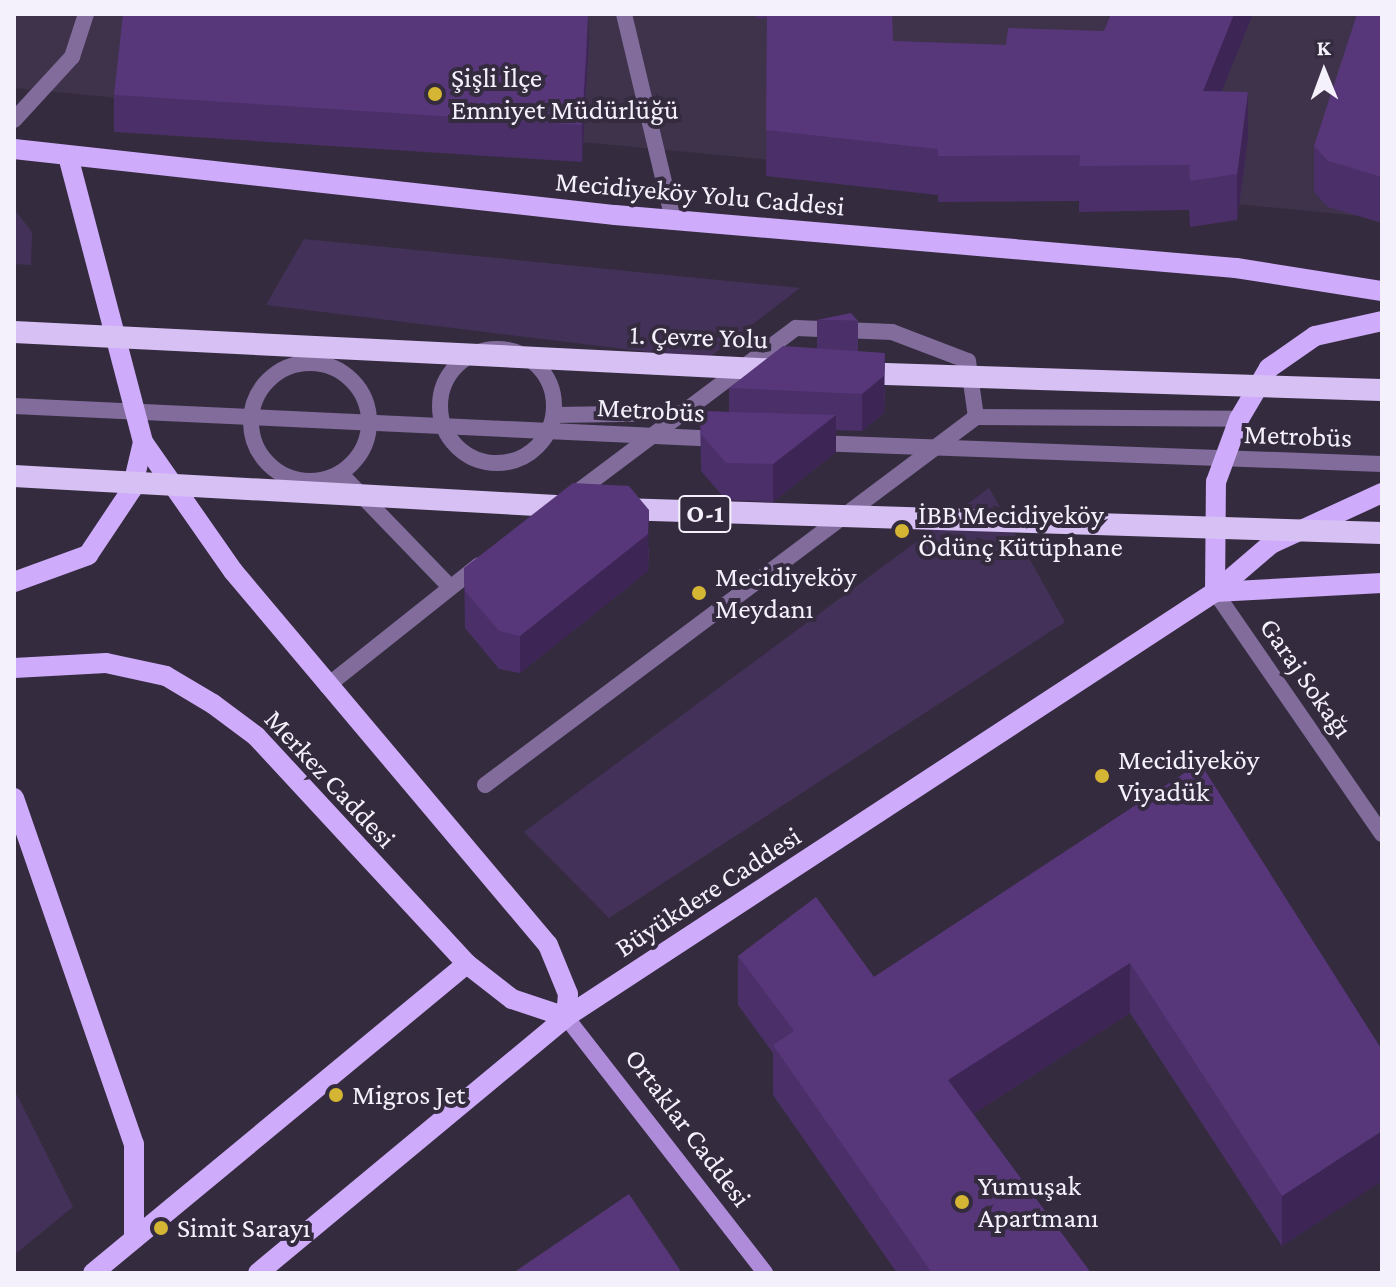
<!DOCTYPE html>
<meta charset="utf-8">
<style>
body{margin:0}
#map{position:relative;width:1396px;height:1287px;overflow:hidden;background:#342c3e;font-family:"Crimson Pro",serif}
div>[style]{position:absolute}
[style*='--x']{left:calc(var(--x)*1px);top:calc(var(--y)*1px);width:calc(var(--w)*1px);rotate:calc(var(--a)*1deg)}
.built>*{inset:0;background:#3e334b}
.green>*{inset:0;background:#44315a}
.service>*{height:16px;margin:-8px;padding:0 8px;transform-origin:8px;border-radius:8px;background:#816c9c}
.pedestrian>*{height:16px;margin:-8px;padding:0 8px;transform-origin:8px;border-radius:8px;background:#816c9c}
.pedestrian>.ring{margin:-8px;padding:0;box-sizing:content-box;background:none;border:16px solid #816c9c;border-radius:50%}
.minor>*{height:16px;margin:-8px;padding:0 8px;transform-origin:8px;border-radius:8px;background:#816c9c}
.secondary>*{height:16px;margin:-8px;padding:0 8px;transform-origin:8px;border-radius:8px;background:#af8cda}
.primary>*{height:20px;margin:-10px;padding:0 10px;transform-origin:10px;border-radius:10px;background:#cfabfb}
.trunk>*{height:22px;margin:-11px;padding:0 11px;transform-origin:11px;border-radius:11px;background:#d7c0f4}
.wall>*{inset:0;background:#4b2f68}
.shaded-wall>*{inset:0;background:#3d2655}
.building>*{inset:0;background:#573779}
.dots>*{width:22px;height:22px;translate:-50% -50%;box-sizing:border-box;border:4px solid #342c3e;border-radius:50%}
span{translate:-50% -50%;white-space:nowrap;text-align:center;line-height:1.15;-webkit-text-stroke:8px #342c3e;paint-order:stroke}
.shield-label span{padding:2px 6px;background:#342c3e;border:2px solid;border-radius:6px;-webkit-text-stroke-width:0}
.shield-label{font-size:26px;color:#f5f1fc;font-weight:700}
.poi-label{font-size:28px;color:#f5f1fc}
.left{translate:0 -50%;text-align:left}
.street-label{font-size:28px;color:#f5f1fc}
.frame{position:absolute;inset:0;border:16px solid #f5f1fc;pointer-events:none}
.north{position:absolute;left:1284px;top:32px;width:80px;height:80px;-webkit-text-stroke:6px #342c3e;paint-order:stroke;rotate:359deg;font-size:22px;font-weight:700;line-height:32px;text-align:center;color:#f5f1fc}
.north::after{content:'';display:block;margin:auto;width:28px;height:36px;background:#f5f1fc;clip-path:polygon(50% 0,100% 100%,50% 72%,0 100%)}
</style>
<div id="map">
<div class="built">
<div style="clip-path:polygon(14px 14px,1382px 14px,1382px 218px,14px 88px)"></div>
</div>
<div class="green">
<div style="clip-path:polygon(14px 209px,32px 232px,31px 265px,14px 264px)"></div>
<div style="clip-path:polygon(304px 239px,800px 288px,707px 359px,266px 305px)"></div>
<div style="clip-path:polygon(989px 488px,1065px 622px,609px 918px,524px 832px)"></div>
<div style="clip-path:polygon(14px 1089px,73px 1207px,14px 1255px)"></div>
</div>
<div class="service">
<div style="--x:14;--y:406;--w:707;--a:2.68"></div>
<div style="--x:815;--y:443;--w:567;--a:2.12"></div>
</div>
<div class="pedestrian">
<div style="--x:624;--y:14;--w:212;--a:76.6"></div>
<div class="ring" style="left:440px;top:349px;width:98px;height:98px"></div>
<div class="ring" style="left:251px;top:363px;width:102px;height:102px"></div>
<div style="--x:554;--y:415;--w:130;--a:-0.9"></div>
<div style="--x:340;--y:473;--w:158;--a:46"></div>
<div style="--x:572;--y:496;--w:280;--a:-36.9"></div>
<div style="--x:796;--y:328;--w:96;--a:2.4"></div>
<div style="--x:892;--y:332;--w:81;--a:20.9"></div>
<div style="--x:968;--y:361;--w:57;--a:81.9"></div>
<div style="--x:327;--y:686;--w:194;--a:-38.5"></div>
<div style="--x:485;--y:785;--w:614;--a:-36.85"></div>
<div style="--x:976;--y:417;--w:263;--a:0.4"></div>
</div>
<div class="minor">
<div style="--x:14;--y:120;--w:86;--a:-47.4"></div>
<div style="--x:72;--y:57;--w:45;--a:-72"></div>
<div style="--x:1215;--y:592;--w:294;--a:55.4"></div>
</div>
<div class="secondary">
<div style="--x:566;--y:1017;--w:324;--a:52.1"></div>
</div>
<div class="primary">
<div style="--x:14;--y:149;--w:605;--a:6.27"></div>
<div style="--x:615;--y:215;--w:623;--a:4.88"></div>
<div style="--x:1236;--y:268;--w:148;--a:9"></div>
<div style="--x:68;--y:156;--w:296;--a:75.3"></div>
<div style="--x:143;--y:442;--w:157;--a:55.1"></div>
<div style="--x:233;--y:571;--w:489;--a:49.9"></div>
<div style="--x:548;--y:945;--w:53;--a:67.8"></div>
<div style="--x:568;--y:994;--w:23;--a:95"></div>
<div style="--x:14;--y:582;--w:79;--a:-20"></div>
<div style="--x:88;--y:555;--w:79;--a:-56.3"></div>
<div style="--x:132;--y:489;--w:48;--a:-76.8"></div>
<div style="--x:1215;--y:592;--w:110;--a:-89.5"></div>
<div style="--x:1216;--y:482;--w:67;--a:-69.9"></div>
<div style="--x:1239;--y:419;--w:59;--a:-59.5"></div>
<div style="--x:1269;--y:368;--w:56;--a:-34.8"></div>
<div style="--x:1315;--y:336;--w:69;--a:-12.6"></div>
<div style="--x:1215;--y:592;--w:167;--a:-3.1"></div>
<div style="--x:14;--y:668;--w:92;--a:-3.1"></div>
<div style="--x:106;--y:663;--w:61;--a:12.2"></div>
<div style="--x:166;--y:676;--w:55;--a:30.8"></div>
<div style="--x:213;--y:704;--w:54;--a:36.7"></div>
<div style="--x:256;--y:736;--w:311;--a:47.2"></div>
<div style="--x:467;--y:964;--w:57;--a:37.9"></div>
<div style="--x:512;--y:999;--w:57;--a:18.4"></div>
<div style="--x:14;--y:798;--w:366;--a:70.9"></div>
<div style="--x:134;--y:1144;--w:95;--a:90"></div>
<div style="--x:93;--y:1273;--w:485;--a:-39.6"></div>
<div style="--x:258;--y:1273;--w:400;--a:-39.7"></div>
<div style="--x:566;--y:1017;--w:776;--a:-33.22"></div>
<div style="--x:1215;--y:592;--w:74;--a:-40.6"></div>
<div style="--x:1271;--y:544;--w:122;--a:-24.7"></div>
</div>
<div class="trunk">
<div style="--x:14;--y:332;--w:768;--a:2.84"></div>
<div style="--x:855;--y:373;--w:527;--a:1.85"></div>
<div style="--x:14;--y:476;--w:560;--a:3.17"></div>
<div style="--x:620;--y:509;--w:762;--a:1.8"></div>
</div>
<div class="wall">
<div style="clip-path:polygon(756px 14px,892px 14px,893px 41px,1006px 45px,1104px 31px,1111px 14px,1253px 14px,1221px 91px,1248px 138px,1237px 220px,1190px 227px,1189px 210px,1079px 212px,1079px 201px,938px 202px,938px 195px,766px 176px,767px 18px,756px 19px)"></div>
<div style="clip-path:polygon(1382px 14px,1382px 223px,1328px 207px,1314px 192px,1314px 146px)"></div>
<div style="clip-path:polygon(589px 41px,582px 162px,114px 132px,114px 95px)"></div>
<div style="clip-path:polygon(817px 320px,858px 321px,858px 351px,885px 390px,884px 413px,862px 431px,836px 430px,836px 452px,773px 502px,726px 500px,701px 471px,700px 411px,729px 412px,729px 388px,817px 349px)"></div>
<div style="clip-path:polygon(649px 548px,648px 571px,520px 673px,499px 669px,465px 628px,464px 568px)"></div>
<div style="clip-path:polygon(1200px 763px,1382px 1050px,1282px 1246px,1130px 1013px,973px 1114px,1091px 1273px,897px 1273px,773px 1095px,773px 1053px,738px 1005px,738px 956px,874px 977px)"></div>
</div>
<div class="shaded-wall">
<div style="clip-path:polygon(589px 14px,589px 41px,582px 162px,582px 125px)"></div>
<div style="clip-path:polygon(1234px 14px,1253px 14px,1203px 137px,1203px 91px)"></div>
<div style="clip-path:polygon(1248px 92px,1248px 138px,1237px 220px,1237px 174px)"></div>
<div style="clip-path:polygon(885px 353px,884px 413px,862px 431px,862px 394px)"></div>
<div style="clip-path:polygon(836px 415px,836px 452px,773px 502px,773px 464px)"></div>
<div style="clip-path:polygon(649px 510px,648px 571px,520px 673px,520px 636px)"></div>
<div style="clip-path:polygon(1130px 963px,1130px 1013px,948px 1130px,948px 1080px)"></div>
<div style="clip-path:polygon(1382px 1131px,1382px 1181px,1282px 1246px,1282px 1196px)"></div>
</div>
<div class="building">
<div style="clip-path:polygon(123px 14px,588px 14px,582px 125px,114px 95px)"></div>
<div style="clip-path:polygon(767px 14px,892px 14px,893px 41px,1006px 45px,1008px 28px,1104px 31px,1111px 14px,1234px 14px,1203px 91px,1248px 92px,1237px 174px,1190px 181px,1189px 165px,1079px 166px,1080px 155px,938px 156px,938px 149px,766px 130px)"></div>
<div style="clip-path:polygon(1357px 14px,1382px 14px,1382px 177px,1328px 161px,1314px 146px)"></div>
<div style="clip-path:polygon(851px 313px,858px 321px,817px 320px)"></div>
<div style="clip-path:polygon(783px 346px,885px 353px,884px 376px,862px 394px,729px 388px)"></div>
<div style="clip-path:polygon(700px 411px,836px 415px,773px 464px,726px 463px,701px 434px)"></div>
<div style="clip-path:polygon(573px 483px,629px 486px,649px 510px,648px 534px,520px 636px,499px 631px,465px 591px,464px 568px)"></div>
<div style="clip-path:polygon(1200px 763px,1382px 1050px,1382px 1131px,1282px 1196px,1130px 963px,948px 1080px,1091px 1273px,932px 1273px,773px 1045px,794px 1031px,738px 956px,816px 897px,874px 977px)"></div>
<div style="clip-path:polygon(629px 1194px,682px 1273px,513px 1273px)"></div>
</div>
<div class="dots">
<div style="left:435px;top:94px;background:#d5b534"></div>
<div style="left:902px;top:531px;background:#d5b534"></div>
<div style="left:699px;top:593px;background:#d5b534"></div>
<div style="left:1102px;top:776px;background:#d5b534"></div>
<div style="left:336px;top:1095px;background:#d5b534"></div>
<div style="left:962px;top:1202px;background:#d5b534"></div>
<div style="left:161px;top:1228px;background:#d5b534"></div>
</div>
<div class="shield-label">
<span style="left:705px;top:514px">O-1</span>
</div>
<div class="poi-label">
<span class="left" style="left:451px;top:94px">Şişli İlçe<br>Emniyet Müdürlüğü</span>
<span class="left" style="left:918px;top:531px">İBB Mecidiyeköy<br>Ödünç Kütüphane</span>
<span class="left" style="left:715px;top:593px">Mecidiyeköy<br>Meydanı</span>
<span class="left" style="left:1118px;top:776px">Mecidiyeköy<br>Viyadük</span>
<span class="left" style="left:352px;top:1095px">Migros Jet</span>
<span class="left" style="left:978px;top:1202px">Yumuşak<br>Apartmanı</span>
<span class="left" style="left:177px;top:1228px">Simit Sarayı</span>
</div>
<div class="street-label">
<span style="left:700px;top:194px;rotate:5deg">Mecidiyeköy Yolu Caddesi</span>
<span style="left:699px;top:337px;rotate:2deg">1. Çevre Yolu</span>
<span style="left:651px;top:410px;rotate:3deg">Metrobüs</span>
<span style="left:1298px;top:436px;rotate:2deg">Metrobüs</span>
<span style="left:1306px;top:678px;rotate:55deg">Garaj Sokağı</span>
<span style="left:330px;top:779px;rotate:47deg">Merkez Caddesi</span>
<span style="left:708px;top:892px;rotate:-33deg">Büyükdere Caddesi</span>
<span style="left:688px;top:1128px;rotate:53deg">Ortaklar Caddesi</span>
</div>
<div class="frame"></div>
<div class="north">K</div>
</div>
